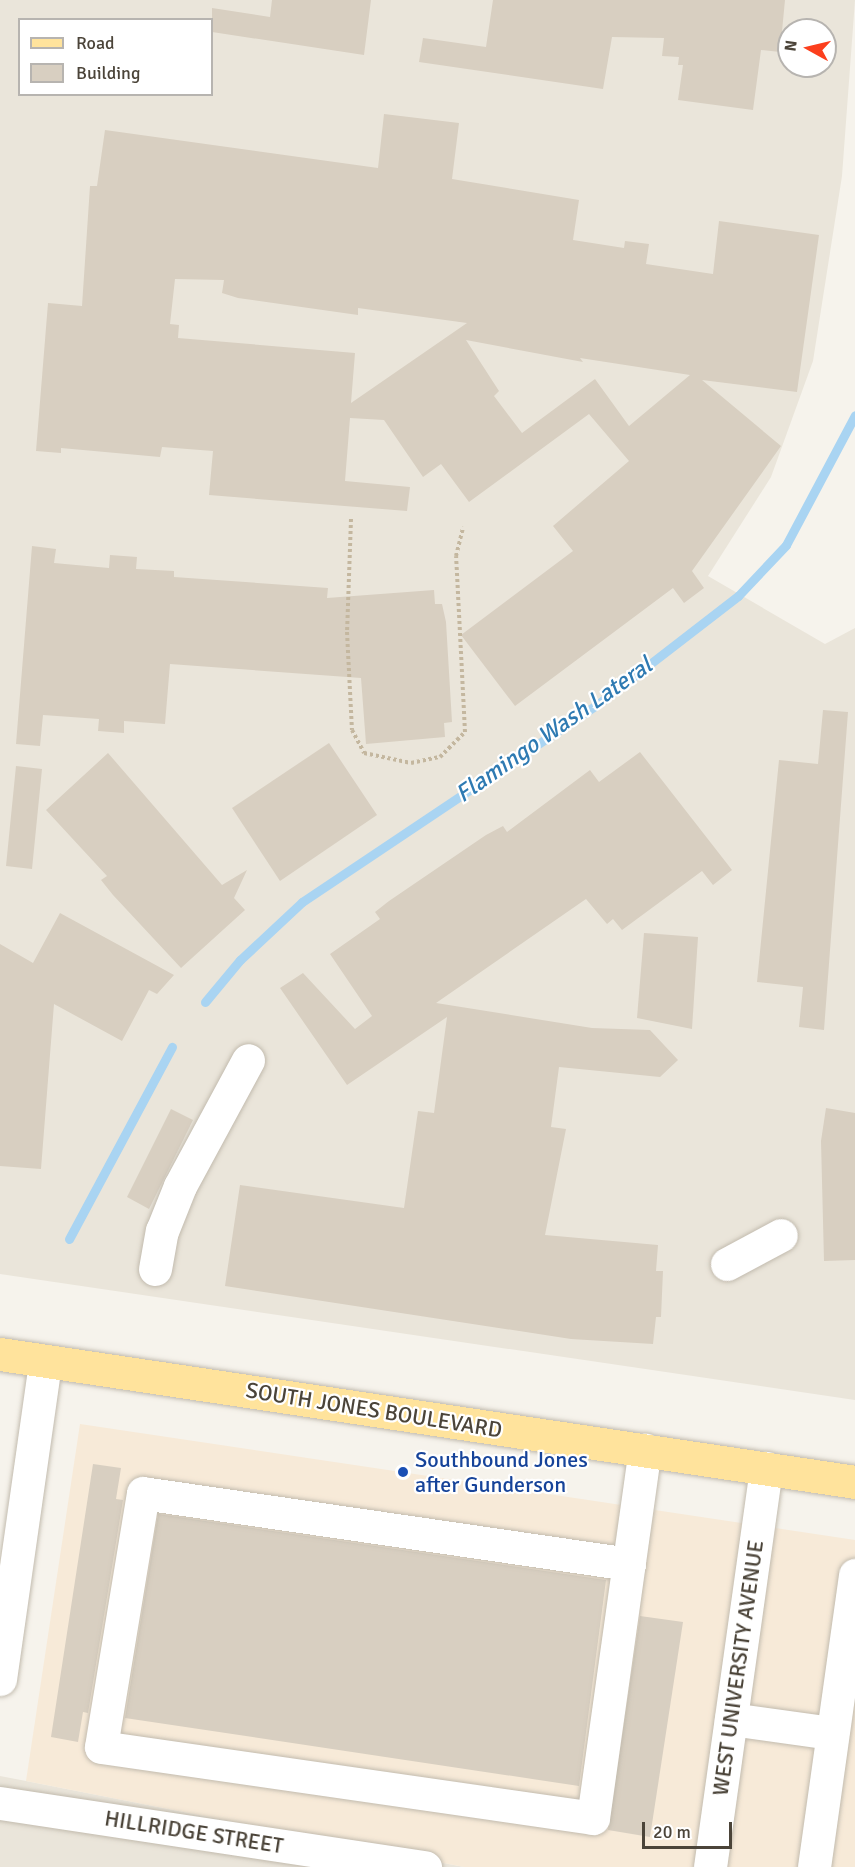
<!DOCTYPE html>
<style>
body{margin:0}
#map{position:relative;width:855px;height:1867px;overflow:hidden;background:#f6f3ec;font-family:Signika,sans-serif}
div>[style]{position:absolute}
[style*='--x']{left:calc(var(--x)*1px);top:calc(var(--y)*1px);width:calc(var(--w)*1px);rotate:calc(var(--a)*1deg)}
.residential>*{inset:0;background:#eae5da}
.commercial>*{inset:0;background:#f7ead8}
.stream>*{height:9px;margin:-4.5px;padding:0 4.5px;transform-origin:4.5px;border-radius:4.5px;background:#a9d4f2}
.building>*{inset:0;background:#d8cfc1}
.path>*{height:4px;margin-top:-2px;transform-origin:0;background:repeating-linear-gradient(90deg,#c4b79f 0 3px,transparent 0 6px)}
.roads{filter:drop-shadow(0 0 2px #c2bbae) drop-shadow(0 0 2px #c2bbae)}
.minor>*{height:33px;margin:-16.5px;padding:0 16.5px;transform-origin:16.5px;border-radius:16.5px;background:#fff}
.major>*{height:33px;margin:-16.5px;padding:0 16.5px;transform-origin:16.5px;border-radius:16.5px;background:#ffe39c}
.dots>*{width:16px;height:16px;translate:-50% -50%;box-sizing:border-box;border:3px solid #fff;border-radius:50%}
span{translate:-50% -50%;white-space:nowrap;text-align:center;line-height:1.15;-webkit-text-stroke:4.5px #fff;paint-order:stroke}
.street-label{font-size:22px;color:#4b4439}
.transit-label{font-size:22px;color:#164399}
.left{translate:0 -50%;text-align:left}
.water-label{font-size:24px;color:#2e7ab2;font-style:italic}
.legend{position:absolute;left:18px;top:18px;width:195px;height:78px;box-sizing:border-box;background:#fff;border:2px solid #b7b4b0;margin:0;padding:8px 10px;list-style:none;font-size:18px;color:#4b4439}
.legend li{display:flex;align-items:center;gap:12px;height:30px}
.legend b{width:30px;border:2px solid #b7b4b0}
.north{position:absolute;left:777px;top:18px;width:60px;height:60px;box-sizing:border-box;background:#fff;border:2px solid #b7b4b0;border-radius:50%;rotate:278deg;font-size:16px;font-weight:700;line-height:24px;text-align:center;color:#4b4439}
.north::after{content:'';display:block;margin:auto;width:21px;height:27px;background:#fc3f1d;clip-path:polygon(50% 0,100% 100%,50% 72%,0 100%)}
.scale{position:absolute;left:642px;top:1822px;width:90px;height:27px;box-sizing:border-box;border:3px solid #4b4439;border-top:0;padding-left:8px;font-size:18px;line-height:21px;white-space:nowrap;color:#4b4439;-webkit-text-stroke:4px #fff;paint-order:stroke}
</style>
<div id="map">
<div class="residential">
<div style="clip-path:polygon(evenodd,0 0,855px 0,842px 176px,813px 361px,771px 477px,708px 576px,825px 644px,855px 628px,855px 1400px,0 1274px,0 0,20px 20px,212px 20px,212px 94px,20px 94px,20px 20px,0 0,789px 30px,825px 30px,825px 66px,789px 66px,789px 30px)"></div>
<div style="clip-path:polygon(0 1776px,26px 1781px,464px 1867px,0 1867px)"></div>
</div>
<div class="commercial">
<div style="clip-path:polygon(80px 1424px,855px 1540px,855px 1867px,464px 1867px,26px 1781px)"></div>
</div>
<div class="stream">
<div style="--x:205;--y:1002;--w:55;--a:-50.2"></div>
<div style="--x:240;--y:960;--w:85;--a:-43.1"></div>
<div style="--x:302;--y:902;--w:361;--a:-33.8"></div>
<div style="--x:602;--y:701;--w:172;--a:-37.7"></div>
<div style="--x:738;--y:596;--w:70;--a:-46.7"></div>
<div style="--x:786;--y:545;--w:147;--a:-62"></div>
<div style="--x:69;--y:1239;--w:218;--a:-61.8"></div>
</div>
<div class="building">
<div style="clip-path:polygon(272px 0,371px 0,364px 55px,212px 32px,212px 8px,270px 17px)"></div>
<div style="clip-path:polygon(493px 0,785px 0,780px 52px,761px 50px,753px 110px,678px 100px,683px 65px,678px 65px,679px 57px,662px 56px,664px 38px,612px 37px,603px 89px,419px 62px,423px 38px,486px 47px)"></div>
<div style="clip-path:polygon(evenodd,384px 114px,459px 123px,452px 179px,579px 200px,573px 240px,624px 248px,625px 241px,649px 244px,646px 264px,713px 274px,719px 221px,819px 235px,797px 392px,702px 380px,781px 446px,692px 571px,704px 588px,684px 603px,673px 588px,515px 706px,461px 635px,573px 551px,553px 526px,629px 461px,589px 414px,469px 502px,441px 464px,423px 477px,384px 420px,350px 418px,345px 481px,410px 487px,407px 511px,209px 495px,213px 451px,162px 447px,160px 457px,61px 448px,61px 453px,36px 451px,48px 303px,82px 306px,90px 186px,97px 186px,105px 130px,378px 168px,384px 114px,175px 279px,224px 280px,222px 293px,238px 298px,358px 315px,358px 308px,467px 323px,351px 403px,355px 353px,178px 338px,179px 325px,170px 324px,175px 279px,384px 114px,466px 340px,583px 362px,580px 358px,690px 375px,629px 426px,595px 379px,522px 433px,494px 396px,499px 391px,466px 340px)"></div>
<div style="clip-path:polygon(32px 546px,56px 549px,54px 563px,109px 568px,110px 555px,137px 557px,136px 569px,174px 571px,174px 577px,328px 588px,327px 598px,434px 590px,435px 604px,442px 604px,446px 622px,452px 722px,444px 723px,445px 737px,366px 744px,361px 678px,170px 664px,165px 724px,124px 721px,124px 733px,98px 731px,99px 719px,43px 715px,40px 746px,16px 744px)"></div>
<div style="clip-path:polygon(823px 710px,848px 712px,824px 1030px,799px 1027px,803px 987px,757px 982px,779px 760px,818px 764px)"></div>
<div style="clip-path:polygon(329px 743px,377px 815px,280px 881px,232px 808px)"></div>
<div style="clip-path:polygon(640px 752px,732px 870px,713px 885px,702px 871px,622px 930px,613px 919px,607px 924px,586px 899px,436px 1003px,592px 1028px,650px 1030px,678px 1060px,660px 1077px,559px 1067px,551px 1127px,566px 1129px,545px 1235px,658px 1245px,656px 1271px,663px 1271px,661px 1317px,656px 1317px,653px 1344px,571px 1339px,225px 1286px,240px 1185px,404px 1208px,418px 1111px,434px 1113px,447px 1017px,347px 1085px,280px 988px,303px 973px,355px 1029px,372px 1016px,330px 954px,380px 919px,375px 912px,389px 901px,486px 835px,503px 826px,507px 832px,590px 770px,599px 782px)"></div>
<div style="clip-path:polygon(108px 753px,222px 885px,247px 870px,234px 898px,245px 910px,181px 968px,113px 895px,101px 880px,107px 876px,46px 810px)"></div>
<div style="clip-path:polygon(16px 766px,42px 769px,32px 869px,6px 866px)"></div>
<div style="clip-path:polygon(60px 913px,174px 975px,157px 994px,149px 990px,122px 1041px,54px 1004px,41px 1169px,0 1166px,0 944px,33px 963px)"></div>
<div style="clip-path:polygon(644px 933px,698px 937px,692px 1029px,637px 1018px)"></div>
<div style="clip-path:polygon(826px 1108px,855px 1113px,855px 1260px,824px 1261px,821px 1141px)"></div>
<div style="clip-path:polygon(171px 1109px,193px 1120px,149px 1209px,127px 1197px)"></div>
<div style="clip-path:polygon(93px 1464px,121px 1468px,116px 1499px,123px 1500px,88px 1713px,83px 1712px,78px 1742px,51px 1737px)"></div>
<div style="clip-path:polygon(158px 1514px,606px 1580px,579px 1786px,125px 1718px)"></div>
<div style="clip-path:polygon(640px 1616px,683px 1622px,650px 1837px,608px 1830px)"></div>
</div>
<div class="path">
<div style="--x:351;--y:519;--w:113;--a:92"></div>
<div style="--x:347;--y:632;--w:98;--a:87.1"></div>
<div style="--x:352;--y:730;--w:26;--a:62"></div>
<div style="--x:364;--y:753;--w:48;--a:12"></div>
<div style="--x:411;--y:763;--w:30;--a:-12"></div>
<div style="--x:440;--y:757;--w:35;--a:-45"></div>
<div style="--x:465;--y:732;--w:176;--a:-92.9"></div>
<div style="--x:456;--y:556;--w:30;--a:-76"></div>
</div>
<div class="roads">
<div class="minor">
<div style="--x:727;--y:1264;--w:61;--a:-28.2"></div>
<div style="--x:155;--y:1269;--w:39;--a:-80"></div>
<div style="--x:162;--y:1231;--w:48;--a:-68.2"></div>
<div style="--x:180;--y:1186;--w:143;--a:-61.6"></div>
<div style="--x:629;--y:1564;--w:491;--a:-171.7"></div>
<div style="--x:143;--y:1493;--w:257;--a:99.4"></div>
<div style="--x:101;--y:1747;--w:497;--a:8.2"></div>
<div style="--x:593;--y:1818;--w:372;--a:-82"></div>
<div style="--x:0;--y:1679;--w:321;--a:-81.9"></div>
<div style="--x:731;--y:1719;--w:102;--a:7.9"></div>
<div style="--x:0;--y:1803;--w:430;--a:8.6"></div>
<div style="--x:710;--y:1867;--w:403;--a:-82"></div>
<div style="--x:814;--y:1867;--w:295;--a:-82"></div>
</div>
<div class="major">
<div style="--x:0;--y:1354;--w:865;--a:8.51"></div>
</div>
</div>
<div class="dots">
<div style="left:403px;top:1472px;background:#1a4fb4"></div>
</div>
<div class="street-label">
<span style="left:374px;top:1410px;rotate:9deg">SOUTH JONES BOULEVARD</span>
<span style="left:738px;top:1668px;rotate:-82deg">WEST UNIVERSITY AVENUE</span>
<span style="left:194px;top:1832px;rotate:9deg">HILLRIDGE STREET</span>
</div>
<div class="transit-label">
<span class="left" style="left:415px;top:1472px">Southbound Jones<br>after Gunderson</span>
</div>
<div class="water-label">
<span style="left:554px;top:730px;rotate:-35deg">Flamingo Wash Lateral</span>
</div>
<ul class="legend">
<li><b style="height:8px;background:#ffe39c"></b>Road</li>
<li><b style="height:16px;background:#d8cfc1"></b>Building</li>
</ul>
<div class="north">N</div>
<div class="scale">20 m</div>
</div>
